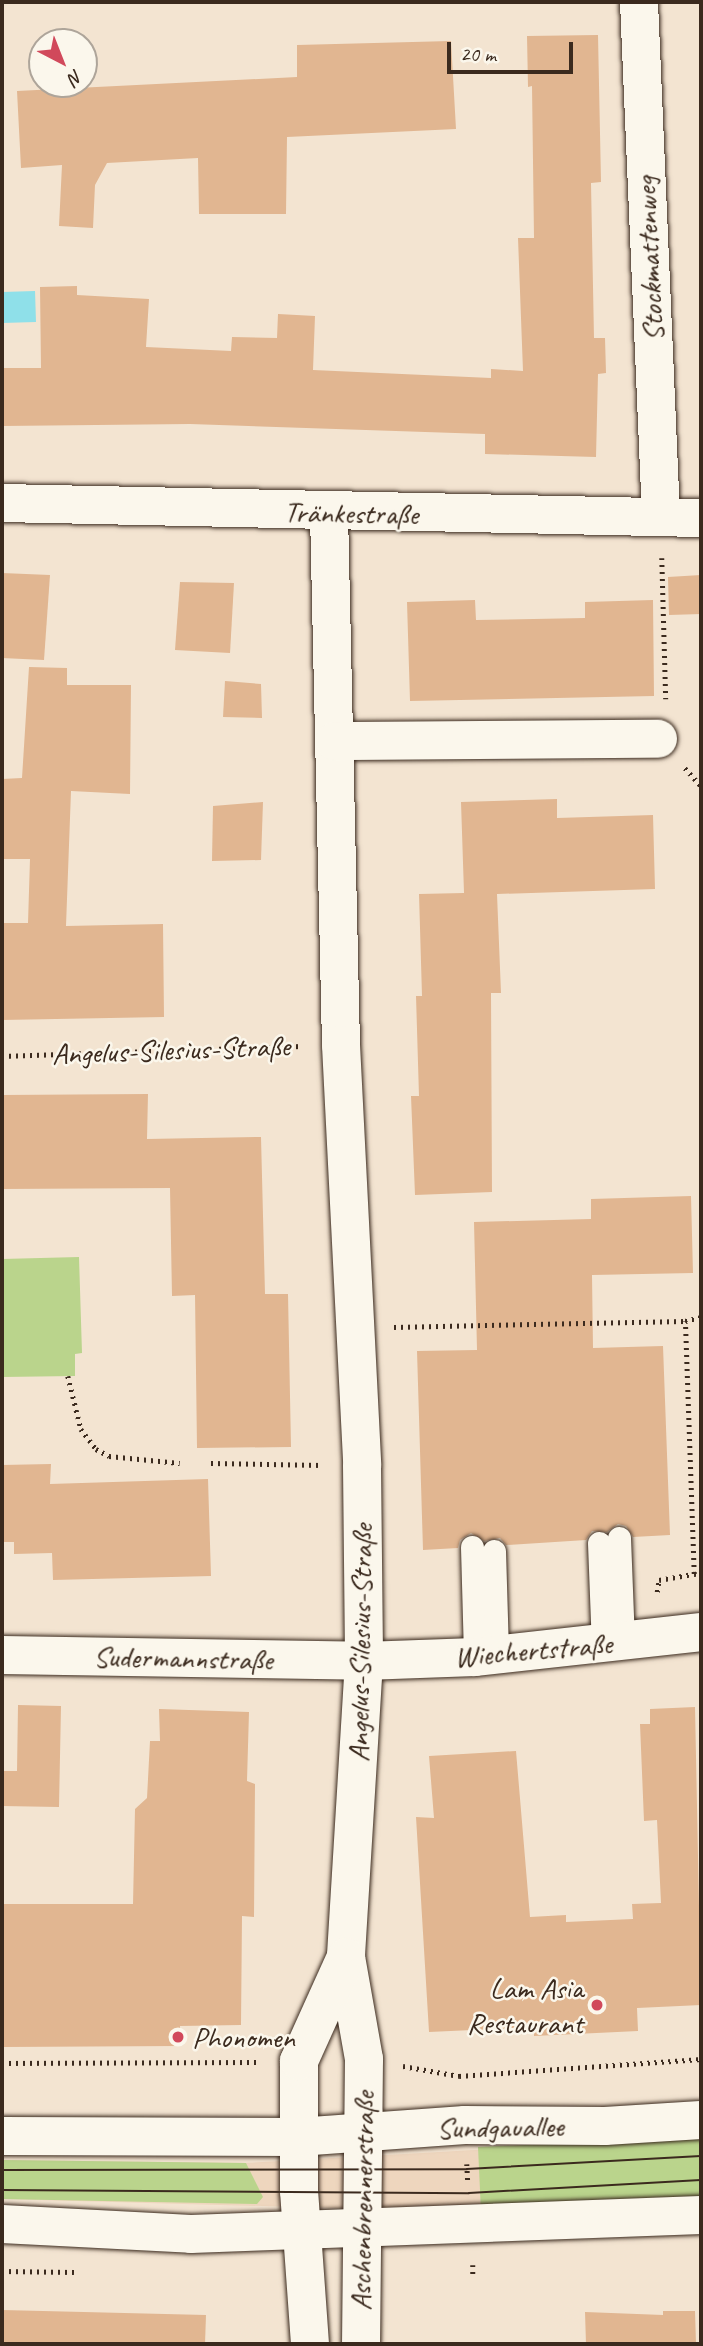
<!DOCTYPE html>
<meta charset="utf-8">
<style>
body{margin:0}
#map{position:relative;width:703px;height:2346px;overflow:hidden;background:#f3e4d1;font-family:Caveat,sans-serif}
div>[style]{position:absolute}
[style*='--x']{left:calc(var(--x)*1px);top:calc(var(--y)*1px);width:calc(var(--w)*1px);rotate:calc(var(--a)*1deg)}
.built>*{inset:0;background:#eed6be}
.green>*{inset:0;background:#bad48c}
.water>*{inset:0;background:#8fe0e9}
.building>*{inset:0;background:#e1b691}
.path>*{height:4.5px;margin-top:-2.25px;transform-origin:0;background:repeating-linear-gradient(90deg,#3b2a1e 0 2px,transparent 0 7px)}
.roads{filter:drop-shadow(0 0 2px #3b2a1e) drop-shadow(0 0 2px #3b2a1e)}
.lane>*{height:23px;margin:-11.5px;padding:0 11.5px;transform-origin:11.5px;border-radius:11.5px;background:#fbf7ec}
.street>*{height:38px;margin:-19px;padding:0 19px;transform-origin:19px;border-radius:19px;background:#fbf7ec}
.secondary>*{height:38px;margin:-19px;padding:0 19px;transform-origin:19px;border-radius:19px;background:#fbf7ec}
.tram>*{height:2px;margin:-1px;padding:0 1px;transform-origin:1px;border-radius:1px;background:#3b2a1e}
.dots>*{width:19px;height:19px;translate:-50% -50%;box-sizing:border-box;border:4px solid #fbf7ec;border-radius:50%}
span{translate:-50% -50%;white-space:nowrap;text-align:center;line-height:1.15;-webkit-text-stroke:5px #fbf7ec;paint-order:stroke}
.street-label{font-size:30px;color:#3b2a1e}
.poi-label{font-size:30px;color:#3b2a1e}
.right{translate:-100% -50%;text-align:right}
.left{translate:0 -50%;text-align:left}
.frame{position:absolute;inset:0;border:4px solid #3b2a1e;pointer-events:none}
.north{position:absolute;left:28px;top:28px;width:70px;height:70px;box-sizing:border-box;background:#fbf7ec;border:2px solid #aea59a;border-radius:50%;rotate:138deg;font-size:19px;font-weight:700;line-height:28px;text-align:center;color:#3b2a1e}
.north::after{content:'';display:block;margin:auto;width:24px;height:32px;background:#d1495b;clip-path:polygon(50% 0,100% 100%,50% 72%,0 100%)}
.scale{position:absolute;left:447px;top:42px;width:126px;height:32px;box-sizing:border-box;border:4px solid #3b2a1e;border-top:0;padding-left:9px;font-size:21px;line-height:24px;white-space:nowrap;color:#3b2a1e;-webkit-text-stroke:5px #fbf7ec;paint-order:stroke}
</style>
<div id="map">
<div class="built">
<div style="clip-path:polygon(701px 2137px,481px 2212px,2px 2199px,2px 2160px,246px 2163px)"></div>
</div>
<div class="green">
<div style="clip-path:polygon(79px 1257px,82px 1353px,75px 1354px,75px 1376px,2px 1377px,2px 1259px)"></div>
<div style="clip-path:polygon(701px 2137px,701px 2199px,481px 2212px,478px 2147px)"></div>
<div style="clip-path:polygon(2px 2160px,246px 2163px,263px 2197px,257px 2204px,2px 2199px)"></div>
</div>
<div class="water">
<div style="clip-path:polygon(35px 291px,36px 322px,2px 323px,2px 292px)"></div>
</div>
<div class="building">
<div style="clip-path:polygon(598px 35px,601px 182px,591px 183px,594px 338px,605px 338px,606px 373px,598px 374px,596px 457px,485px 454px,485px 434px,190px 424px,2px 426px,2px 368px,41px 368px,40px 287px,77px 286px,77px 295px,149px 299px,146px 347px,231px 351px,232px 337px,277px 338px,278px 314px,315px 316px,313px 370px,491px 378px,491px 369px,523px 371px,518px 238px,534px 238px,532px 86px,528px 87px,527px 36px)"></div>
<div style="clip-path:polygon(451px 41px,456px 129px,287px 137px,286px 214px,199px 214px,198px 158px,107px 163px,95px 185px,93px 228px,59px 226px,62px 165px,21px 168px,17px 91px,297px 77px,297px 45px)"></div>
<div style="clip-path:polygon(2px 573px,50px 575px,44px 660px,2px 658px)"></div>
<div style="clip-path:polygon(701px 575px,701px 614px,669px 615px,668px 577px)"></div>
<div style="clip-path:polygon(180px 582px,234px 583px,230px 653px,175px 650px)"></div>
<div style="clip-path:polygon(475px 600px,476px 620px,585px 618px,585px 602px,653px 600px,654px 696px,410px 701px,407px 602px)"></div>
<div style="clip-path:polygon(29px 667px,67px 668px,67px 685px,131px 685px,130px 794px,71px 791px,66px 926px,163px 924px,164px 1017px,2px 1020px,2px 923px,28px 923px,30px 859px,2px 859px,2px 779px,22px 778px)"></div>
<div style="clip-path:polygon(225px 681px,261px 684px,262px 718px,223px 717px)"></div>
<div style="clip-path:polygon(557px 799px,557px 818px,653px 815px,655px 889px,497px 894px,501px 993px,491px 993px,492px 1192px,415px 1195px,411px 1096px,419px 1096px,416px 996px,422px 996px,419px 894px,464px 893px,461px 802px)"></div>
<div style="clip-path:polygon(263px 802px,261px 860px,212px 861px,213px 806px)"></div>
<div style="clip-path:polygon(148px 1094px,147px 1139px,261px 1137px,265px 1294px,288px 1294px,291px 1447px,197px 1448px,195px 1295px,172px 1296px,170px 1188px,2px 1189px,2px 1095px)"></div>
<div style="clip-path:polygon(691px 1196px,693px 1273px,592px 1275px,593px 1348px,663px 1346px,670px 1535px,633px 1537px,626px 1526px,618px 1524px,607px 1532px,592px 1531px,586px 1540px,506px 1545px,500px 1538px,484px 1541px,471px 1533px,460px 1540px,458px 1548px,423px 1550px,417px 1351px,477px 1350px,474px 1222px,591px 1219px,591px 1199px)"></div>
<div style="clip-path:polygon(51px 1464px,50px 1484px,208px 1479px,211px 1576px,53px 1580px,52px 1553px,14px 1554px,14px 1542px,2px 1542px,2px 1465px)"></div>
<div style="clip-path:polygon(18px 1705px,61px 1706px,59px 1807px,2px 1806px,2px 1771px,17px 1771px)"></div>
<div style="clip-path:polygon(695px 1707px,701px 2005px,637px 2008px,638px 2031px,534px 2036px,534px 2027px,429px 2032px,416px 1817px,434px 1818px,429px 1756px,516px 1751px,530px 1917px,566px 1915px,566px 1922px,633px 1919px,632px 1904px,661px 1903px,657px 1820px,644px 1821px,640px 1724px,650px 1724px,650px 1709px)"></div>
<div style="clip-path:polygon(159px 1709px,249px 1712px,247px 1781px,255px 1784px,254px 1917px,242px 1916px,241px 2025px,180px 2026px,180px 2046px,2px 2047px,2px 1904px,133px 1904px,135px 1809px,147px 1798px,150px 1741px,160px 1741px)"></div>
<div style="clip-path:polygon(2px 2310px,206px 2315px,205px 2344px,2px 2344px)"></div>
<div style="clip-path:polygon(663px 2311px,695px 2311px,696px 2344px,586px 2344px,585px 2312px,663px 2315px)"></div>
</div>
<div class="path">
<div style="--x:662;--y:558;--w:141;--a:88.4"></div>
<div style="--x:685;--y:768;--w:24;--a:48"></div>
<div style="--x:2;--y:1056;--w:300;--a:-1.9"></div>
<div style="--x:394;--y:1327;--w:291;--a:-1.2"></div>
<div style="--x:685;--y:1321;--w:16;--a:-14"></div>
<div style="--x:68;--y:1376;--w:55;--a:76.2"></div>
<div style="--x:81;--y:1429;--w:25;--a:53"></div>
<div style="--x:96;--y:1449;--w:15;--a:28"></div>
<div style="--x:109;--y:1456;--w:71;--a:5.6"></div>
<div style="--x:211;--y:1463;--w:111;--a:1"></div>
<div style="--x:694;--y:1574;--w:7;--a:-8"></div>
<div style="--x:657;--y:1592;--w:12;--a:-81"></div>
<div style="--x:659;--y:1580;--w:36;--a:-10"></div>
<div style="--x:694;--y:1574;--w:253;--a:-92"></div>
<div style="--x:2;--y:2063;--w:256;--a:-0.2"></div>
<div style="--x:403;--y:2066;--w:57;--a:10.1"></div>
<div style="--x:459;--y:2076;--w:243;--a:-4"></div>
<div style="--x:467;--y:2164;--w:19;--a:87"></div>
<div style="--x:473;--y:2265;--w:13;--a:90"></div>
<div style="--x:2;--y:2271;--w:72;--a:0.8"></div>
</div>
<div class="roads">
<div class="lane">
<div style="--x:619;--y:1538;--w:105;--a:87.8"></div>
<div style="--x:599;--y:1543;--w:102;--a:87.8"></div>
<div style="--x:472;--y:1547;--w:110;--a:88.4"></div>
<div style="--x:494;--y:1551;--w:104;--a:88.3"></div>
</div>
<div class="street">
<div style="--x:639;--y:2;--w:515;--a:87.55"></div>
<div style="--x:2;--y:503;--w:699;--a:1.23"></div>
<div style="--x:329;--y:513;--w:532;--a:88.71"></div>
<div style="--x:341;--y:1045;--w:421;--a:87.1"></div>
<div style="--x:362;--y:1465;--w:196;--a:89.4"></div>
<div style="--x:364;--y:1661;--w:297;--a:93.5"></div>
<div style="--x:346;--y:1957;--w:104;--a:80"></div>
<div style="--x:364;--y:2059;--w:285;--a:90.6"></div>
<div style="--x:335;--y:741;--w:323;--a:-0.4"></div>
<div style="--x:2;--y:1655;--w:362;--a:0.9"></div>
<div style="--x:364;--y:1661;--w:111;--a:-2.1"></div>
<div style="--x:475;--y:1657;--w:227;--a:-6.3"></div>
<div style="--x:310;--y:2344;--w:153;--a:-94.1"></div>
<div style="--x:299;--y:2191;--w:130;--a:-90"></div>
<div style="--x:299;--y:2061;--w:114;--a:-65.7"></div>
</div>
<div class="secondary">
<div style="--x:2;--y:2136;--w:296;--a:0.2"></div>
<div style="--x:298;--y:2137;--w:167;--a:-4.1"></div>
<div style="--x:465;--y:2125;--w:140;--a:0.4"></div>
<div style="--x:605;--y:2126;--w:96;--a:-3.6"></div>
<div style="--x:2;--y:2224;--w:189;--a:3"></div>
<div style="--x:191;--y:2234;--w:510;--a:-2.13"></div>
</div>
</div>
<div class="tram">
<div style="--x:2;--y:2170;--w:465;--a:-0.1"></div>
<div style="--x:467;--y:2169;--w:234;--a:-3.2"></div>
<div style="--x:2;--y:2190;--w:467;--a:0.4"></div>
<div style="--x:469;--y:2193;--w:232;--a:-3.2"></div>
</div>
<div class="dots">
<div style="left:597px;top:2005px;background:#d1495b"></div>
<div style="left:178px;top:2037px;background:#d1495b"></div>
</div>
<div class="street-label">
<span style="left:649px;top:259px;rotate:-93deg">Stockmattenweg</span>
<span style="left:351px;top:513px;rotate:1deg">Tränkestraße</span>
<span style="left:171px;top:1050px;rotate:-2deg">Angelus-Silesius-Straße</span>
<span style="left:360px;top:1643px;rotate:-89deg">Angelus-Silesius-Straße</span>
<span style="left:533px;top:1650px;rotate:-5deg">Wiechertstraße</span>
<span style="left:183px;top:1658px;rotate:1deg">Sudermannstraße</span>
<span style="left:500px;top:2127px;rotate:-1deg">Sundgauallee</span>
<span style="left:362px;top:2201px;rotate:-89deg">Aschenbrennerstraße</span>
</div>
<div class="poi-label">
<span class="right" style="left:583px;top:2005px">Lam Asia<br>Restaurant</span>
<span class="left" style="left:192px;top:2037px">Phonomen</span>
</div>
<div class="frame"></div>
<div class="north">N</div>
<div class="scale">20 m</div>
</div>
